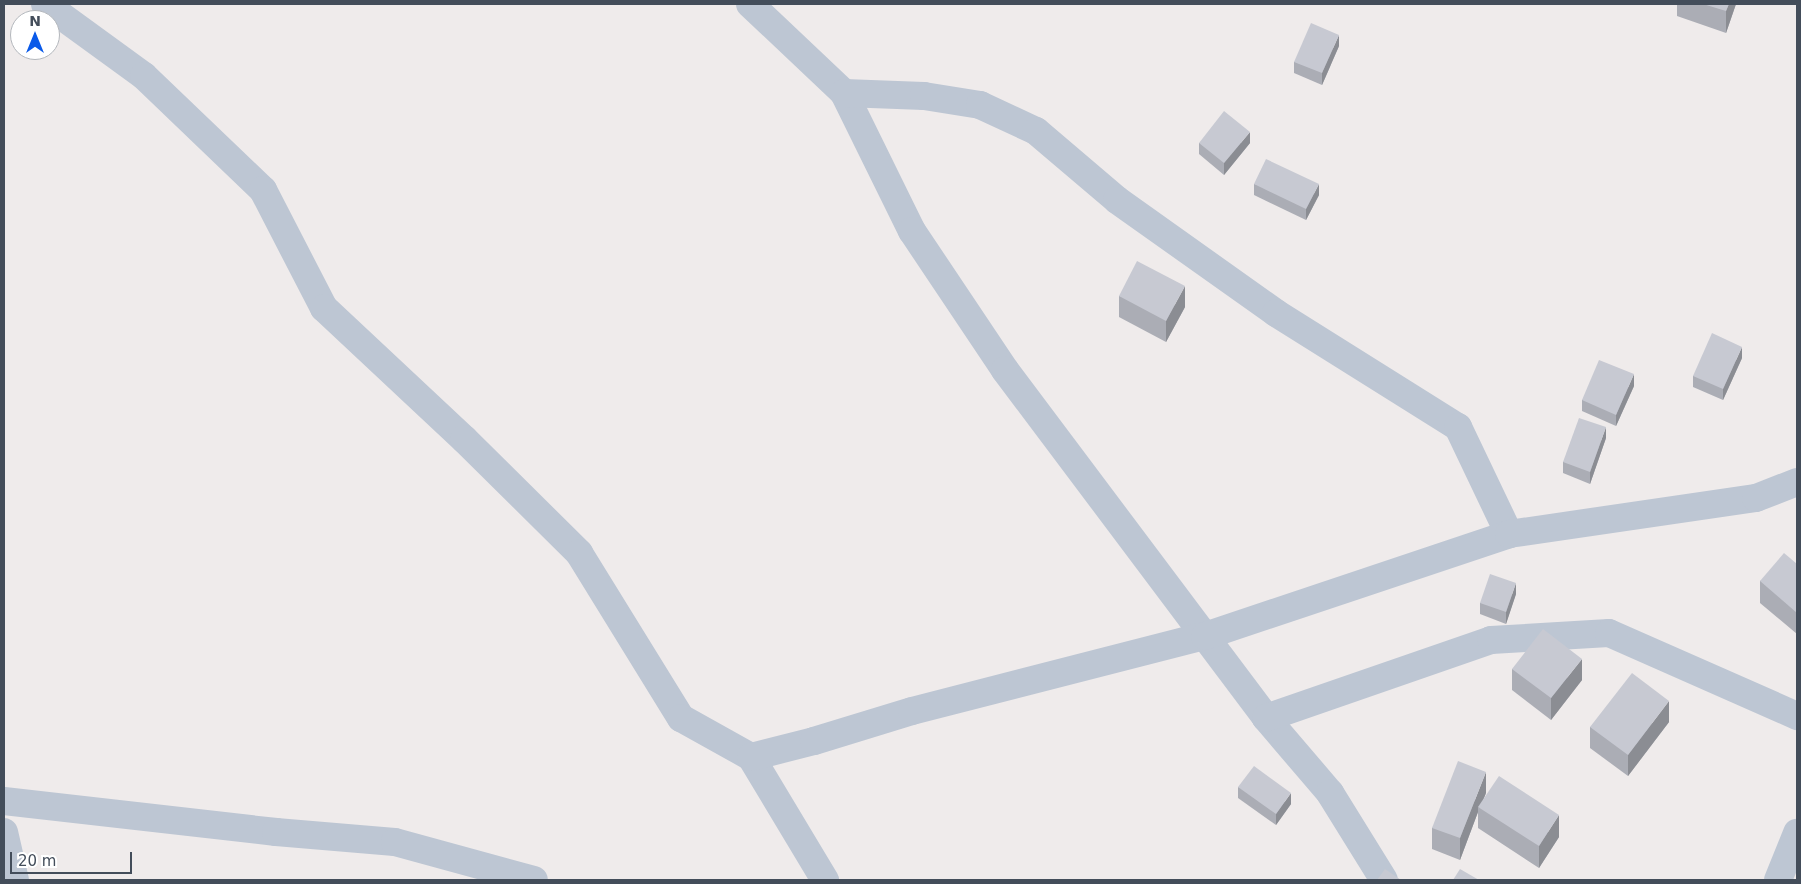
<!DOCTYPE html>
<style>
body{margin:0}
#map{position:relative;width:1801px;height:884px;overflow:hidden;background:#efebeb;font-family:"DejaVu Sans",sans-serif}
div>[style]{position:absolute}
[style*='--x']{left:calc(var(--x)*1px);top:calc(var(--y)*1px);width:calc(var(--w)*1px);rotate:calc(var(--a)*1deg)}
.minor>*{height:28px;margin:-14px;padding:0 14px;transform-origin:14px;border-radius:14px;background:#bdc6d3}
.wall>*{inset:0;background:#abadb5}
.shaded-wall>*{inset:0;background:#8b8d93}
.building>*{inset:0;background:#c7c9d2}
span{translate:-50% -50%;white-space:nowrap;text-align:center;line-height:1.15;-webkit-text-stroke:4px #fff;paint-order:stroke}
.frame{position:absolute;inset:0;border:5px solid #434d5a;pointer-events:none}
.north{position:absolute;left:10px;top:10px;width:50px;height:50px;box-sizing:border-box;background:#fff;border:1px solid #b4b8bd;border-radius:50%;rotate:0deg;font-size:14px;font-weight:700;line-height:20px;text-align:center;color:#434d5a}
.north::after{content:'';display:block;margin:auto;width:18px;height:22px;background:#0a5ae9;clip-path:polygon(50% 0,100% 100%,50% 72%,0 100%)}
.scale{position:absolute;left:10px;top:852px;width:122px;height:22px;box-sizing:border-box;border:2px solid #434d5a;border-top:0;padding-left:6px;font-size:15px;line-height:18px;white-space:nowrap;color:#434d5a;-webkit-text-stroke:4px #fff;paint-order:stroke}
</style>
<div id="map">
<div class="minor">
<div style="--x:45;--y:4;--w:122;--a:36"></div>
<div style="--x:144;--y:76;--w:165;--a:43.8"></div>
<div style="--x:263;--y:190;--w:133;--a:62.7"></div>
<div style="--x:324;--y:308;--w:192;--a:43.1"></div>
<div style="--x:464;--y:439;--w:162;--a:44.7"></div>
<div style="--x:579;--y:553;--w:194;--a:58.3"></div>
<div style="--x:681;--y:718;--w:80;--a:29.1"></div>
<div style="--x:751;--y:757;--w:144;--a:59"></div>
<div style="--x:750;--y:4;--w:129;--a:43.4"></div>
<div style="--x:844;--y:93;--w:154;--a:63.8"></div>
<div style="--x:912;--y:231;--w:167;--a:56.2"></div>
<div style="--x:1005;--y:370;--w:435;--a:53.1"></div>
<div style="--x:1266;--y:718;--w:99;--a:49.5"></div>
<div style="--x:1330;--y:793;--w:102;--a:58.2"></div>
<div style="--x:844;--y:93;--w:80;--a:2.1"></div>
<div style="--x:924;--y:96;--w:57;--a:9.1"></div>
<div style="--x:980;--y:105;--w:62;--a:24.9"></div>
<div style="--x:1036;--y:131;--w:106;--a:40.4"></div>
<div style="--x:1117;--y:200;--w:195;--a:35.4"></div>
<div style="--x:1276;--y:313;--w:215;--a:32.1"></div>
<div style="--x:1458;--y:427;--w:119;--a:64.5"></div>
<div style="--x:1266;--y:718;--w:238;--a:-19.1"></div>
<div style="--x:1491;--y:640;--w:118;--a:-3.4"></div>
<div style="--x:1609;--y:633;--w:206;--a:23.8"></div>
<div style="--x:751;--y:757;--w:65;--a:-14.3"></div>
<div style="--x:814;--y:741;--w:102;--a:-17"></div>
<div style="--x:912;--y:711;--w:302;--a:-14.4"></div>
<div style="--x:1205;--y:636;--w:321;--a:-18.5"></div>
<div style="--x:1509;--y:534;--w:250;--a:-8.3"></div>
<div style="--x:1756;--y:498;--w:44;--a:-21.3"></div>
<div style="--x:4;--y:801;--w:274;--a:6.5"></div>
<div style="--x:276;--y:832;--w:119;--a:4.8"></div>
<div style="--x:395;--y:842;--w:144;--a:15.3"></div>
<div style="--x:4;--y:832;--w:49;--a:77.1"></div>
<div style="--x:1778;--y:880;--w:51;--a:-68"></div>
</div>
<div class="wall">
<div style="clip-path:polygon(1677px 4px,1736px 4px,1726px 33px,1677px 16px)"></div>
<div style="clip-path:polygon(1339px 46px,1322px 85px,1294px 73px,1294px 62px)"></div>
<div style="clip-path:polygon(1199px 143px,1250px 143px,1224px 175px,1199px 154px)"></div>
<div style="clip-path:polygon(1254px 184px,1319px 195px,1306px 220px,1254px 195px)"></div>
<div style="clip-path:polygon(1119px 296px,1185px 307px,1166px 342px,1119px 317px)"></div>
<div style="clip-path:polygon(1742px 358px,1723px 400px,1693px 387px,1693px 376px)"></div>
<div style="clip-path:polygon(1634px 386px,1616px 426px,1582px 411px,1582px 400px)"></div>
<div style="clip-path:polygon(1606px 438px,1590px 484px,1563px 473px,1563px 462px)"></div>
<div style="clip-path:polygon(1797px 564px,1797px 634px,1760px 603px,1760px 581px)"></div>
<div style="clip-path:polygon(1516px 594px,1506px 624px,1480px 614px,1480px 603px)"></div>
<div style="clip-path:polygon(1512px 669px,1582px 680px,1551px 720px,1512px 690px)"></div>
<div style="clip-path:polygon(1669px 722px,1628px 776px,1590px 748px,1590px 727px)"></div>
<div style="clip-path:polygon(1238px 787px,1291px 804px,1276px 825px,1238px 798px)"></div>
<div style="clip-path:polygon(1486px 793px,1483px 800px,1559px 837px,1539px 868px,1478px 828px,1478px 812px,1460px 860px,1432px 849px,1432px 828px)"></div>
</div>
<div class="shaded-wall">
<div style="clip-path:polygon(1729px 4px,1736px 4px,1726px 33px,1726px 11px)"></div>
<div style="clip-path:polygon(1339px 35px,1339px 46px,1322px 85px,1322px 73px)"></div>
<div style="clip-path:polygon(1250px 132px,1250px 143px,1224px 175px,1224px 163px)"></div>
<div style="clip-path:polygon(1319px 184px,1319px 195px,1306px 220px,1306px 209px)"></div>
<div style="clip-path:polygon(1185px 286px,1185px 307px,1166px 342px,1166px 321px)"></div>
<div style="clip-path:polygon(1742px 347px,1742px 358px,1723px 400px,1723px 389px)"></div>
<div style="clip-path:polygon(1634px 374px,1634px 386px,1616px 426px,1616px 415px)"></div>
<div style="clip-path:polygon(1606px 427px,1606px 438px,1590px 484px,1590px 472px)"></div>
<div style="clip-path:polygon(1516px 583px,1516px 594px,1506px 624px,1506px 612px)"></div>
<div style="clip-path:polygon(1582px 659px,1582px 680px,1551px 720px,1551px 698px)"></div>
<div style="clip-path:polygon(1669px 701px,1669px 722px,1628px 776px,1628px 755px)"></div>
<div style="clip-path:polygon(1486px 772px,1486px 793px,1480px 808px,1478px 807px,1478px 812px,1460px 860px,1460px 838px)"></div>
<div style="clip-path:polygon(1291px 793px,1291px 804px,1276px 825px,1276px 814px)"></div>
<div style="clip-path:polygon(1559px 815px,1559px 837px,1539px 868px,1539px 846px)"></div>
</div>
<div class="building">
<div style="clip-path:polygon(1703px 4px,1729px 4px,1726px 11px)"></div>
<div style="clip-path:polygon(1311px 23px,1339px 35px,1322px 73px,1294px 62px)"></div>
<div style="clip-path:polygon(1224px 111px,1250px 132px,1224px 163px,1199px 143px)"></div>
<div style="clip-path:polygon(1266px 159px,1319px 184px,1306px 209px,1254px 184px)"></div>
<div style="clip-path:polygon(1137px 261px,1185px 286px,1166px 321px,1119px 296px)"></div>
<div style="clip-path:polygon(1712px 333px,1742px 347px,1723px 389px,1693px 376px)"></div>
<div style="clip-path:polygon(1599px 360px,1634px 374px,1616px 415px,1582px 400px)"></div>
<div style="clip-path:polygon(1579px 418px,1606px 427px,1590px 472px,1563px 462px)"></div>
<div style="clip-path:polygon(1784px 553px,1797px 564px,1797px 613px,1760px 581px)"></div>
<div style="clip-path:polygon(1490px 574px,1516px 583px,1506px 612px,1480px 603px)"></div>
<div style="clip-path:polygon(1543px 629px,1582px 659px,1551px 698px,1512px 669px)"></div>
<div style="clip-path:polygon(1632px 673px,1669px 701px,1628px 755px,1590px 727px)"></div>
<div style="clip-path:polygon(1458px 761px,1486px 772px,1460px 838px,1432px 828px)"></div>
<div style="clip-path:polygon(1254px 766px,1291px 793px,1276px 814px,1238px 787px)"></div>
<div style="clip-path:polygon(1499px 776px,1559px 815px,1539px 846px,1478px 807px)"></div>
<div style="clip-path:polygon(1385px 869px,1401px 880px,1377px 880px)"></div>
<div style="clip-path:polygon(1460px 869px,1479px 880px,1453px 880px)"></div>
</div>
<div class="frame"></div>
<div class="north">N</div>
<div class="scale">20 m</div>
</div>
